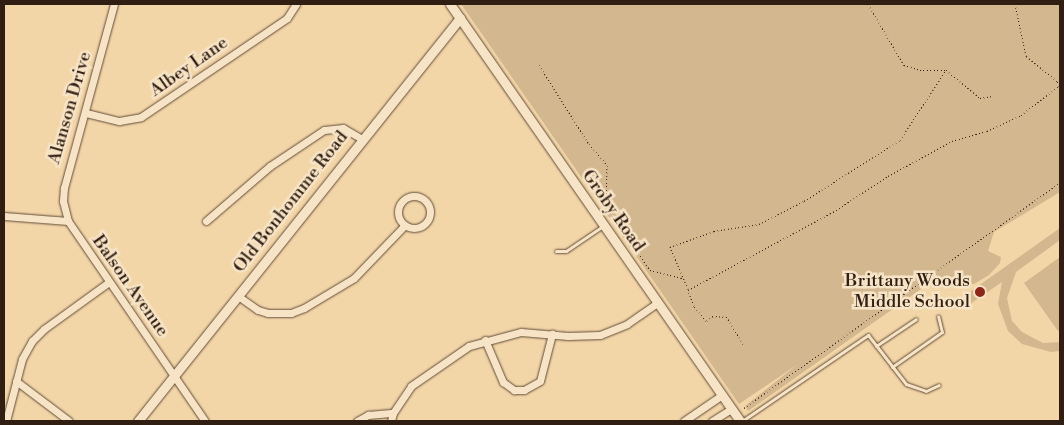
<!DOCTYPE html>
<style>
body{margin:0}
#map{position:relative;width:1064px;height:425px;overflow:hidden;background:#f3d6a8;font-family:"Libre Bodoni",serif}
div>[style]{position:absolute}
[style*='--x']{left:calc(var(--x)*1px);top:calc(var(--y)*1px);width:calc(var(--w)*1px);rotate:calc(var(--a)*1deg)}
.green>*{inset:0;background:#d2b78f}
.path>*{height:1px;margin-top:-0.5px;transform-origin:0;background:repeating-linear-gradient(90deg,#311e13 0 1px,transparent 0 3.5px)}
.roads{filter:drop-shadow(0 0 1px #624c38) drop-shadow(0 0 1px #624c38)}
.service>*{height:3px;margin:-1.5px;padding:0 1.5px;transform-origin:1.5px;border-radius:1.5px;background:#f7e4c6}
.minor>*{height:7px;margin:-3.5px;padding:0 3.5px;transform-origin:3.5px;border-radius:3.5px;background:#f7e4c6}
.minor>.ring{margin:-3.5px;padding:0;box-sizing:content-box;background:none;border:7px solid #f7e4c6;border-radius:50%}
.tertiary>*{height:9px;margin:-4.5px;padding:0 4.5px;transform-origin:4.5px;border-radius:4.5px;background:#f7e4c6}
.dots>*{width:14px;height:14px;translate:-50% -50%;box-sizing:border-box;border:2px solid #f7e4c6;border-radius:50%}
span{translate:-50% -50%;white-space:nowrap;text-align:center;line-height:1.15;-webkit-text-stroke:5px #f7e4c6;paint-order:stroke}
.street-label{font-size:18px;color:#311e13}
.poi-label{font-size:18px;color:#311e13}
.right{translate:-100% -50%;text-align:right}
.frame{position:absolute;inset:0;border:5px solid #311e13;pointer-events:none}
</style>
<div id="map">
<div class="green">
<div style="clip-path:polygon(461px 4px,1060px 4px,1060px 192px,994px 232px,988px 251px,1001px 257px,1000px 263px,989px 275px,974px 284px,931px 282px,748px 411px,745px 406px,798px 364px,739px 404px)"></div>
<div style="clip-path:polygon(1060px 228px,1060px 240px,1016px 272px,1007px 298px,1012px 321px,1022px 332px,1043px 343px,1060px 342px,1060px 351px,1051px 352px,1022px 344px,1008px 331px,998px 304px,1002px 282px,970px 304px,964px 296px)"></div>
<div style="clip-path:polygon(1060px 257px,1060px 330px,1058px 331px,1024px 283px)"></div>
</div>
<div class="path">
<div style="--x:868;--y:4;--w:71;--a:59.5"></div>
<div style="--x:904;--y:65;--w:17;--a:17"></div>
<div style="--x:920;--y:70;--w:26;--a:0"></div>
<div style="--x:946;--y:70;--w:44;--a:39.5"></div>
<div style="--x:980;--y:98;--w:13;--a:-9"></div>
<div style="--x:539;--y:65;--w:93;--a:57.7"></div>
<div style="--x:589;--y:144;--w:28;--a:49"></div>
<div style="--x:607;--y:165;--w:42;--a:91.4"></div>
<div style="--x:606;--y:207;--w:77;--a:55.1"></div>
<div style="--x:650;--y:270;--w:33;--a:14"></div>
<div style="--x:688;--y:289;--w:46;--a:-113.2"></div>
<div style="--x:670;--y:247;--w:47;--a:-20"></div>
<div style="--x:714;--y:231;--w:46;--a:-8.8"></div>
<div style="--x:759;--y:224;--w:51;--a:-27.1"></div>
<div style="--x:804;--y:201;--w:114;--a:-32.4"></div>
<div style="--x:900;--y:140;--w:84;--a:-56.7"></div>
<div style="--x:743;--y:344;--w:31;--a:-121"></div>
<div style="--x:727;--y:317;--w:14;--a:-176"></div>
<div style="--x:713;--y:316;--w:9;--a:144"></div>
<div style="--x:706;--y:321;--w:19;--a:-129"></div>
<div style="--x:694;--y:306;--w:17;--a:-111"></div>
<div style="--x:688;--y:290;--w:165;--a:-28.3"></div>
<div style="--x:833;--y:212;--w:66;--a:-33.2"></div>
<div style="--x:888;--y:176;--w:73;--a:-28.7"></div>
<div style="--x:952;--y:141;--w:36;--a:-16"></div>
<div style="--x:987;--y:131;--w:38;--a:-25"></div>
<div style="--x:1021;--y:115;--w:48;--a:-37.3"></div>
<div style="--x:1059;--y:86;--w:5;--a:-112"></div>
<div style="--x:1057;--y:81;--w:40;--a:-141"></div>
<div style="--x:1026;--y:56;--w:53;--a:-101.9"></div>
<div style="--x:744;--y:408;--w:388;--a:-35.5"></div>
</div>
<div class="roads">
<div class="service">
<div style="--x:556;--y:251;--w:10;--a:0"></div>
<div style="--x:566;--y:251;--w:45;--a:-34"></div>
<div style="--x:876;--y:346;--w:48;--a:-34"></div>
<div style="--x:892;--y:367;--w:61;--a:-35"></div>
<div style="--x:942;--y:332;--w:16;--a:-104"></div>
<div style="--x:742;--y:421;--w:153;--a:-34.3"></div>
<div style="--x:868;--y:335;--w:62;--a:52.2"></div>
<div style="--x:906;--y:384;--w:21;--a:19"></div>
<div style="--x:926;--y:391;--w:14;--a:-25"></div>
</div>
<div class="minor">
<div style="--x:86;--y:113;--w:34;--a:14"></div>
<div style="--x:119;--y:121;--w:22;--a:-10"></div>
<div style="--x:141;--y:117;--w:176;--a:-34.1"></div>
<div style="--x:287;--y:18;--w:17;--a:-57"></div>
<div class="ring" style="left:398px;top:196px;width:25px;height:25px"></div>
<div style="--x:4;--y:216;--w:64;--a:4.5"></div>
<div style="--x:68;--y:221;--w:242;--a:55.6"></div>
<div style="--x:68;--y:221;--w:21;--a:-104"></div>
<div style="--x:63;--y:201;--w:13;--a:-86"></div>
<div style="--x:64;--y:188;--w:191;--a:-74.8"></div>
<div style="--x:206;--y:221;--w:84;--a:-40.7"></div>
<div style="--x:270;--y:166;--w:65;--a:-33.7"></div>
<div style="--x:324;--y:130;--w:19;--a:-6"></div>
<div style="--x:343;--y:128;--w:22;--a:30"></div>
<div style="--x:238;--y:296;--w:24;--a:35"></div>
<div style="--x:258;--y:310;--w:10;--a:17"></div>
<div style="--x:268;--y:313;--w:23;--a:0"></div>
<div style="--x:291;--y:313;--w:14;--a:-21"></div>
<div style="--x:304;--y:308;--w:58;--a:-31"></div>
<div style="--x:354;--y:278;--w:72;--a:-46.1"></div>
<div style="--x:485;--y:340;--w:46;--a:66.8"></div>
<div style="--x:503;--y:382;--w:14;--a:36"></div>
<div style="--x:514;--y:390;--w:10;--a:0"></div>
<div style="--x:524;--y:390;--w:18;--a:-29"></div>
<div style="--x:540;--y:381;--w:49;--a:-75.7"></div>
<div style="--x:16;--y:381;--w:66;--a:37"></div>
<div style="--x:6;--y:421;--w:64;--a:-75.5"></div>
<div style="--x:22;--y:359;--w:21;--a:-61"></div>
<div style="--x:32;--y:341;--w:17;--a:-45"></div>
<div style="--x:44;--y:329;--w:80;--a:-35.9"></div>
<div style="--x:357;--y:421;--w:13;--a:-29"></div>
<div style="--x:368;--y:415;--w:25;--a:-5"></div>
<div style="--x:391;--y:421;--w:8;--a:-76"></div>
<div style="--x:393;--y:413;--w:32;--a:-56"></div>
<div style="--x:411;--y:386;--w:70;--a:-34.6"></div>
<div style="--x:469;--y:346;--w:54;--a:-15.1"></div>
<div style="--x:521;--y:332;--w:47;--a:4.9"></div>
<div style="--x:568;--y:336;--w:32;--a:-2"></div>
<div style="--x:600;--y:335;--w:29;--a:-22"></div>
<div style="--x:627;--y:324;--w:37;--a:-35"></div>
<div style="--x:684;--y:421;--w:46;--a:-34.4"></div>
<div style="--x:712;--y:421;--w:22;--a:-32"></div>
</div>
<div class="tertiary">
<div style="--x:450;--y:4;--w:508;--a:55.18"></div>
<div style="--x:138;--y:421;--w:516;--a:-51.37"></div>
</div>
</div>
<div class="dots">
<div style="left:980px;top:292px;background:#8f2418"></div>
</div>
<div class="street-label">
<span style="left:189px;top:67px;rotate:-35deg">Albey Lane</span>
<span style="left:70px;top:108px;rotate:-74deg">Alanson Drive</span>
<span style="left:291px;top:202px;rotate:-52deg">Old Bonhomme Road</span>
<span style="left:613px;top:211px;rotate:55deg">Groby Road</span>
<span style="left:130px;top:286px;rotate:55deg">Balson Avenue</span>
</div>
<div class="poi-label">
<span class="right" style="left:970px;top:292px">Brittany Woods<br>Middle School</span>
</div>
<div class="frame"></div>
</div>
